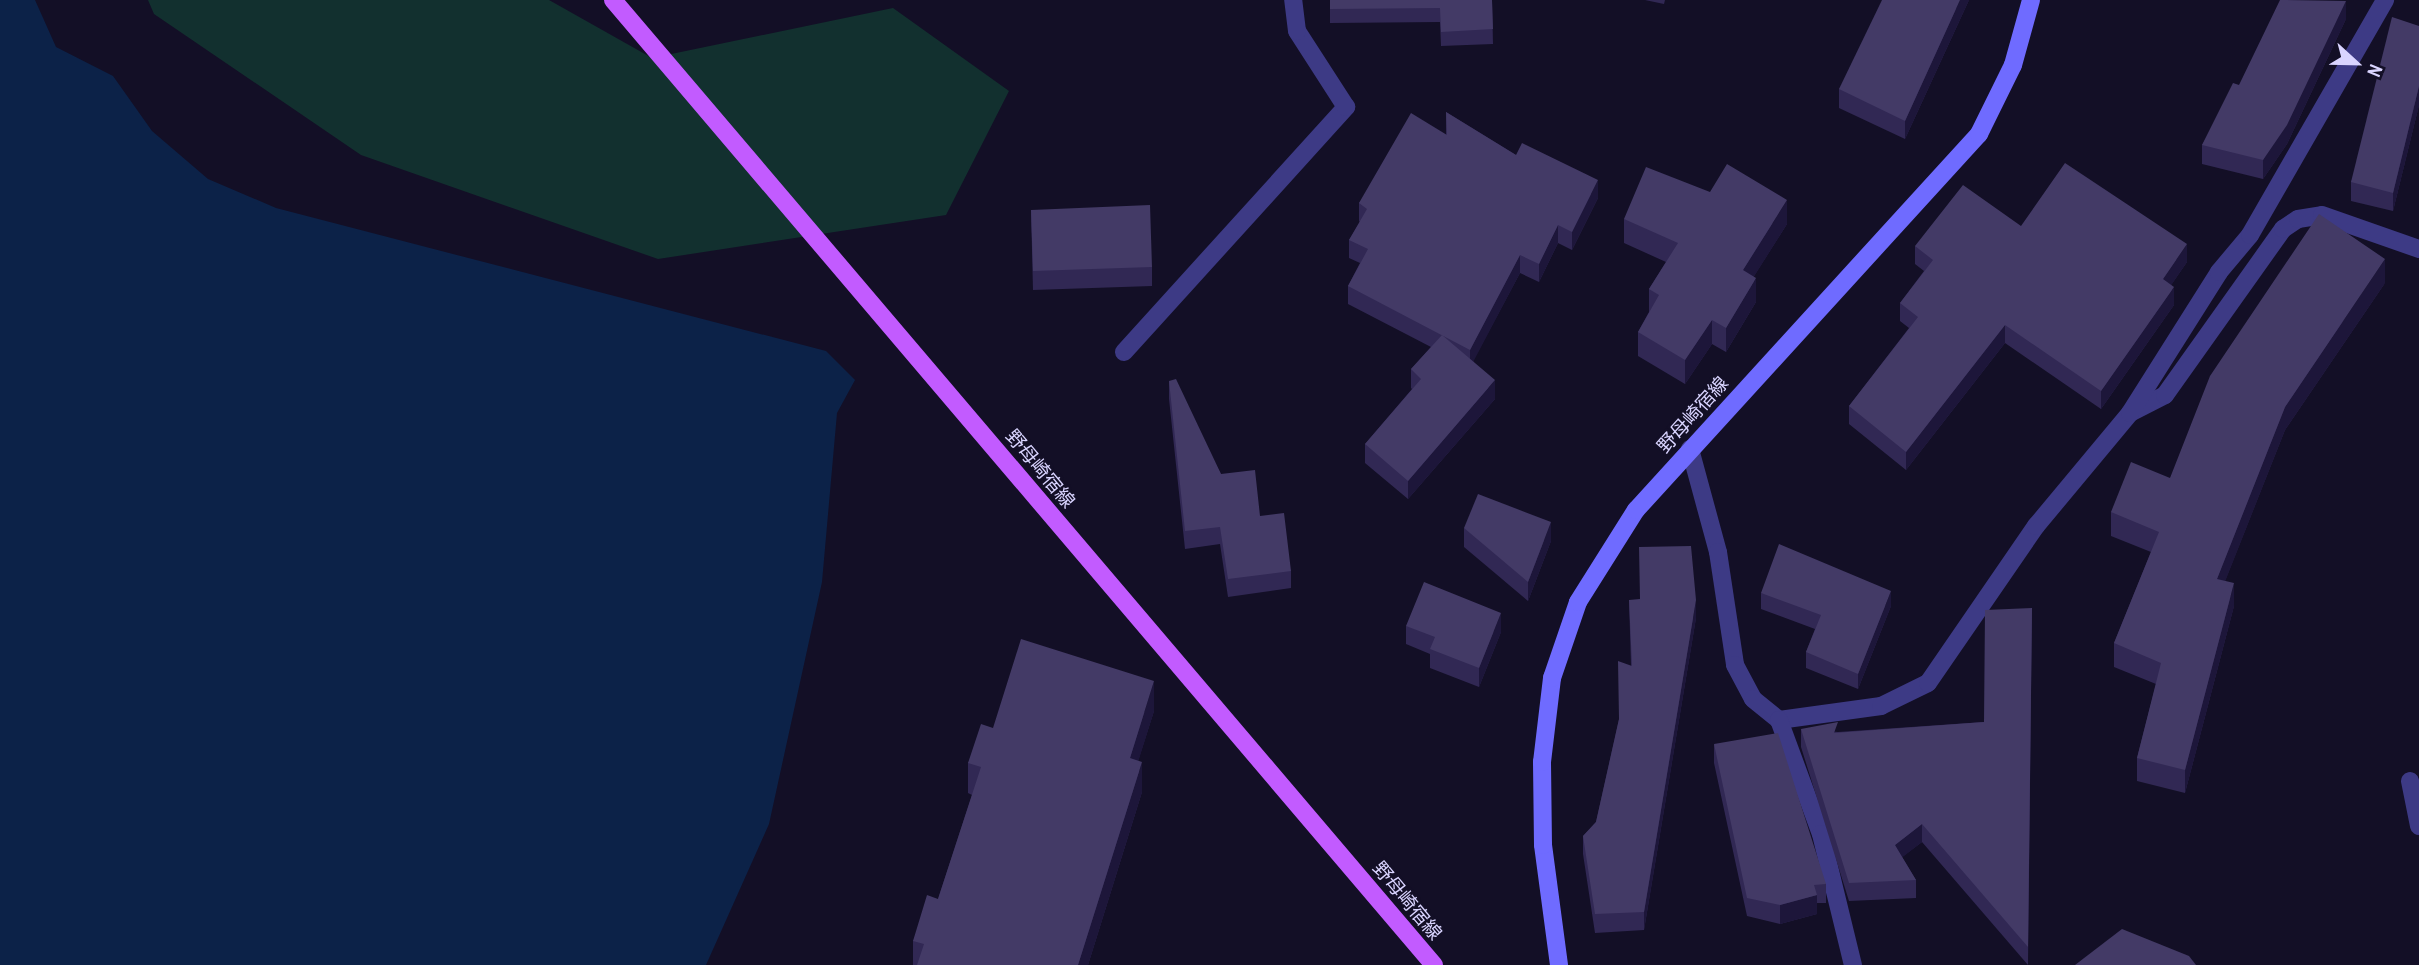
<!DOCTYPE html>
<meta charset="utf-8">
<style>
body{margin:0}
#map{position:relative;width:2419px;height:965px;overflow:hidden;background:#130f26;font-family:"Archivo Narrow","Noto Sans JP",sans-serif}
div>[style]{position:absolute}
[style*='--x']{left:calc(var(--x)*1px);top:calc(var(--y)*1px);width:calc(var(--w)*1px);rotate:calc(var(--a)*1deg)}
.green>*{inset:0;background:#12302f}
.water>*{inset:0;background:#0c2248}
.street>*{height:18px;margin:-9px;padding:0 9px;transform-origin:9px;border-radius:9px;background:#3d3a85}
.secondary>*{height:18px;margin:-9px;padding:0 9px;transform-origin:9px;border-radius:9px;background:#6f6bff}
.primary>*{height:18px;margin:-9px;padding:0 9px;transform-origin:9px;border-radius:9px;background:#c25bff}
.wall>*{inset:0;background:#312854}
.shaded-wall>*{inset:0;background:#1d163a}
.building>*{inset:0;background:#433a66}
span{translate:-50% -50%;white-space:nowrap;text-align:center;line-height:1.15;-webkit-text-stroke:5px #130f26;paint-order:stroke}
.street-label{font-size:19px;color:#d9d4ff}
.north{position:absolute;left:2321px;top:28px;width:70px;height:70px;-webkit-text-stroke:5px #130f26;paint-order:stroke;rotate:112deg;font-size:19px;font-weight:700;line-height:28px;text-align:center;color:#d9d4ff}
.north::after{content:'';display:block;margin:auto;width:24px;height:32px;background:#d9d4ff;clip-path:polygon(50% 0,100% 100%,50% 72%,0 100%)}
</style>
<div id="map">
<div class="green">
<div style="clip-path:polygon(148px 0,549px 0,652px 58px,893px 8px,1009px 91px,946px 215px,658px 259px,361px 155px,154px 14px)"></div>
</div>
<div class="water">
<div style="clip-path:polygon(0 0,35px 0,56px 47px,113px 76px,152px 131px,208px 179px,276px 208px,826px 351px,855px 380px,837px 413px,822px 582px,769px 824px,706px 965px,0 965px)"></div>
</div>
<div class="street">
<div style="--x:1124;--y:352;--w:331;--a:-47.8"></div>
<div style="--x:1346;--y:107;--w:90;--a:-122.8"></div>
<div style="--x:1297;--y:31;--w:31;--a:-97"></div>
<div style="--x:2130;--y:413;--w:39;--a:-27"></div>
<div style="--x:2165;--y:395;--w:204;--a:-54.6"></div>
<div style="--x:2283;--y:229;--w:18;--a:-34"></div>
<div style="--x:2298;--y:219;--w:24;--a:-9"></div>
<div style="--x:2322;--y:215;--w:103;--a:19.3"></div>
<div style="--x:1690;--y:449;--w:107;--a:74.8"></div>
<div style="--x:1718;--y:552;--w:114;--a:81.4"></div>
<div style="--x:1735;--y:665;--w:38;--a:62"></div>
<div style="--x:1753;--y:699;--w:33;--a:39"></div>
<div style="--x:1779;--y:720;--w:103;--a:-7.8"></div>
<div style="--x:1881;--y:706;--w:52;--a:-26.1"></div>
<div style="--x:1928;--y:683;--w:191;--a:-55.5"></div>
<div style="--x:2036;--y:526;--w:147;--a:-50.2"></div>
<div style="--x:2130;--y:413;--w:167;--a:-57.7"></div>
<div style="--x:2219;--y:272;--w:48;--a:-50"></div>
<div style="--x:2250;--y:235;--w:271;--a:-60.1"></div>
<div style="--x:1779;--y:720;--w:121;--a:69.8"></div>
<div style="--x:1821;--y:834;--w:135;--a:76.3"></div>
<div style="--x:2410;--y:781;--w:46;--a:78.7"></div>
</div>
<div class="secondary">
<div style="--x:1559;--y:965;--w:121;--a:-97.6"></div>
<div style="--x:1543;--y:845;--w:83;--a:-90.7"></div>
<div style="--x:1542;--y:762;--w:85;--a:-83.2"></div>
<div style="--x:1552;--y:678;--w:80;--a:-71.1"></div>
<div style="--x:1578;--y:602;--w:109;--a:-57.8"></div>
<div style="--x:1636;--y:510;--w:509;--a:-47.63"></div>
<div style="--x:1979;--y:134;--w:77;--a:-63.8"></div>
<div style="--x:2013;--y:65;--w:67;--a:-74.5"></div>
</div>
<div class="primary">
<div style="--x:613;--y:0;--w:1267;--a:49.61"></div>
</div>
<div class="wall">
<div style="clip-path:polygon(1330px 0,1492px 0,1493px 44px,1441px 46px,1440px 22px,1330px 23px)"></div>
<div style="clip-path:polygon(1645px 0,1665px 0,1664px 4px)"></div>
<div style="clip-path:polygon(1969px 0,1905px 139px,1839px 108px,1839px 89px)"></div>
<div style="clip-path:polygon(2346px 19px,2287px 144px,2263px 179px,2202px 164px,2202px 145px,2239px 85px)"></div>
<div style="clip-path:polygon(2419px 26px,2419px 105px,2393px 211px,2351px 201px,2351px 182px)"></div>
<div style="clip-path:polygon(1446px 112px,1516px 155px,1598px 198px,1572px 250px,1558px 243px,1539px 282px,1520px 273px,1473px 361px,1495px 399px,1408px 499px,1365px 463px,1365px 444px,1412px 389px,1411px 388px,1411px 369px,1431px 347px,1348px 304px,1348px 286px,1360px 263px,1349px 258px,1349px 240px,1360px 222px,1359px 221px,1359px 203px,1446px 135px)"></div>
<div style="clip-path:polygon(1031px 210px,1152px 267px,1152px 286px,1033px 290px)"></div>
<div style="clip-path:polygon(1624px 219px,1787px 224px,1754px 276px,1756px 302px,1726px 352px,1712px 344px,1685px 384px,1638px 356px,1638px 332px,1649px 312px,1649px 289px,1666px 262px,1624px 243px)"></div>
<div style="clip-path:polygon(2021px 226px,2187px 262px,2171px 285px,2174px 305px,2101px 409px,2005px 343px,1906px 470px,1849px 424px,1849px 406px,1909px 328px,1900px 321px,1900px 303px,1924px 271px,1915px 264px,1915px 246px)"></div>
<div style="clip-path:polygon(2385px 283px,2285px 430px,2225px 581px,2234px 606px,2185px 793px,2137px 781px,2137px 758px,2156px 684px,2114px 667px,2114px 643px,2151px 552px,2111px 536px,2111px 512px,2170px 478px)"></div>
<div style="clip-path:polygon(1169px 381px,1221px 474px,1260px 516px,1291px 571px,1291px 588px,1228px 597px,1220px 544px,1185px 549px,1169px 399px)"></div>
<div style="clip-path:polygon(1464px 528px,1551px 541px,1528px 601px,1464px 547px)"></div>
<div style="clip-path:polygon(1761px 593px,1891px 606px,1858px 689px,1806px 668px,1806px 652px,1815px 629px,1761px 609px)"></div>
<div style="clip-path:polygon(1629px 600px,1696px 618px,1644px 930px,1595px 933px,1583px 854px,1583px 836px,1596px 822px,1631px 666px)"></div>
<div style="clip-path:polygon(2032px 608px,2028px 965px,1922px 842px,1902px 857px,1916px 880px,1916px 898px,1849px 901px,1801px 747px,1801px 729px,1838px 732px,1984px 722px)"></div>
<div style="clip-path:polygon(1406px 626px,1501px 632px,1479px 687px,1430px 668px,1430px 654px,1406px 644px)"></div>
<div style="clip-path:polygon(1154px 711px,1138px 761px,1142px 792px,1088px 965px,913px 965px,913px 941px,938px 899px,972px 795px,968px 793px,968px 763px,993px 728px)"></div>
<div style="clip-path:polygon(1714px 744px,1826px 884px,1826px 903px,1817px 903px,1817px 914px,1780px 924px,1747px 916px,1714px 763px)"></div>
</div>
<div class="shaded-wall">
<div style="clip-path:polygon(1960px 0,1969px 0,1905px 139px,1905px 121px)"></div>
<div style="clip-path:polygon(2346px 1px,2346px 19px,2287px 144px,2263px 179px,2263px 160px)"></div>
<div style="clip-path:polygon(2419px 86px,2419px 105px,2393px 211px,2393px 193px)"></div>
<div style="clip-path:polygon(1598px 180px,1598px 198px,1572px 250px,1572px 232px)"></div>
<div style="clip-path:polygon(1787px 200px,1787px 224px,1743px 294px,1743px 270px)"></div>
<div style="clip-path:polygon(1558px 225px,1558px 243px,1539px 282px,1539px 264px)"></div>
<div style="clip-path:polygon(2187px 244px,2187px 262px,2163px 297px,2163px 279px)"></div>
<div style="clip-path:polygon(1520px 255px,1520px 273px,1470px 368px,1470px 350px)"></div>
<div style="clip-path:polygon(2385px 259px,2385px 283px,2285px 430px,2217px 602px,2217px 579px,2285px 407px)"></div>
<div style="clip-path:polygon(1756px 278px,1756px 302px,1726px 352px,1726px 328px)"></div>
<div style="clip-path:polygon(2174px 287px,2174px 305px,2101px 409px,2101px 391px)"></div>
<div style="clip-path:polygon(1712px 320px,1712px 344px,1685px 384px,1685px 360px)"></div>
<div style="clip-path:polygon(2005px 325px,2005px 343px,1906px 470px,1906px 452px)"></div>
<div style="clip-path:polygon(1495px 380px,1495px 399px,1408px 499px,1408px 481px)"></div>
<div style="clip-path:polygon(1551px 522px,1551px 541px,1528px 601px,1528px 582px)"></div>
<div style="clip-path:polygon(2234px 583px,2234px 606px,2185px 793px,2185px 770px)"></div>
<div style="clip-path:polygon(1891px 591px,1891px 606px,1858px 689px,1858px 674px)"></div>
<div style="clip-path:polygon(1696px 600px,1696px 618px,1644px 930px,1644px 912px)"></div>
<div style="clip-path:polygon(1501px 613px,1501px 632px,1479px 687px,1479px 668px)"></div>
<div style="clip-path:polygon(1154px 681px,1154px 711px,1130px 788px,1130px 758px)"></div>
<div style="clip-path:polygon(1142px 762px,1142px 792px,1088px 965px,1078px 965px)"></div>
<div style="clip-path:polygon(1922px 824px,1922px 842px,1895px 863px,1895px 845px)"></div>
<div style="clip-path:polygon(1817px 895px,1817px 914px,1780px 924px,1780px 905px)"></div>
</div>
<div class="building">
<div style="clip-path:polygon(1330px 0,1492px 0,1493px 29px,1441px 32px,1440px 8px,1330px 9px)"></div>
<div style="clip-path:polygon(1882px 0,1960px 0,1905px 121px,1839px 89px)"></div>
<div style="clip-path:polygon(2280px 0,2346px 1px,2287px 125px,2263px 160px,2202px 145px,2233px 83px,2239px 85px)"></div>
<div style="clip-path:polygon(2392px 17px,2419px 26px,2419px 86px,2393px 193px,2351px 182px)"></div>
<div style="clip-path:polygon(1446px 112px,1516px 155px,1522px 143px,1598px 180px,1572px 232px,1558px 225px,1539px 264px,1520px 255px,1470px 350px,1348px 286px,1368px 249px,1349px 240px,1367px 209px,1359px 203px,1411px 113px,1447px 135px)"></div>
<div style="clip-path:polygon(2065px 163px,2187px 244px,2163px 279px,2174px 287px,2101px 391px,2005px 325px,1906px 452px,1849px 406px,1918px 317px,1900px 303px,1933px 260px,1915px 246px,1963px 185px,2021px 226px)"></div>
<div style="clip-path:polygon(1727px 164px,1787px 200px,1743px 270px,1756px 278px,1726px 328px,1712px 320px,1685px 360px,1638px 332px,1659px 295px,1649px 289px,1678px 243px,1624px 219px,1646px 167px,1710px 192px)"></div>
<div style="clip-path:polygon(1150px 205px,1152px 267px,1033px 271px,1031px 210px)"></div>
<div style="clip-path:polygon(2319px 214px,2385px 259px,2285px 407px,2217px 579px,2234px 583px,2185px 770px,2137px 758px,2161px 663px,2114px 643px,2159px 532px,2111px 512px,2131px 462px,2170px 478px,2210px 376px)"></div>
<div style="clip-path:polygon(1442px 335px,1495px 380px,1408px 481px,1365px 444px,1421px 379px,1411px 369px)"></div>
<div style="clip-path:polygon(1176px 379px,1221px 474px,1255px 470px,1260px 516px,1284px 513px,1291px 571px,1228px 579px,1220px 527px,1185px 531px,1169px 381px)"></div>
<div style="clip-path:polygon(1478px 494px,1551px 522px,1528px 582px,1464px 528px)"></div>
<div style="clip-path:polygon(1779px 544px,1891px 591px,1858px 674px,1806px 652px,1821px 615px,1761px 593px)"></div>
<div style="clip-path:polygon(1691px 546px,1696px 600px,1644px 912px,1595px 914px,1583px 836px,1596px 822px,1619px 719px,1618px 661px,1632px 666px,1629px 600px,1640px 599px,1639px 547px)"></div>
<div style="clip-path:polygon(1424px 582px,1501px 613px,1479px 668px,1430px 649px,1435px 637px,1406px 626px)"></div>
<div style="clip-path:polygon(2032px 608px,2028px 947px,1922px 824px,1895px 845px,1916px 880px,1849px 883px,1801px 729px,1838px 722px,1834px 733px,1984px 722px,1985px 610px)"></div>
<div style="clip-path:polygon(1021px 639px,1154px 681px,1130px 758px,1142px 762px,1078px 965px,917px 965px,924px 944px,913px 941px,927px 895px,938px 899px,981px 767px,968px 763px,981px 724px,993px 728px)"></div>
<div style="clip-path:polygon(1778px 733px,1826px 884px,1814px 885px,1817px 895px,1780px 905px,1747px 898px,1714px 744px)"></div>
<div style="clip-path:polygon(2122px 929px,2189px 956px,2196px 965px,2075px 965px)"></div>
</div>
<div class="street-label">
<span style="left:1693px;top:415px;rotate:-48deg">野母崎宿線</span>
<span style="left:1040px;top:469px;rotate:50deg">野母崎宿線</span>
<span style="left:1407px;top:901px;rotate:50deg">野母崎宿線</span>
</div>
<div class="north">N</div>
</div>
